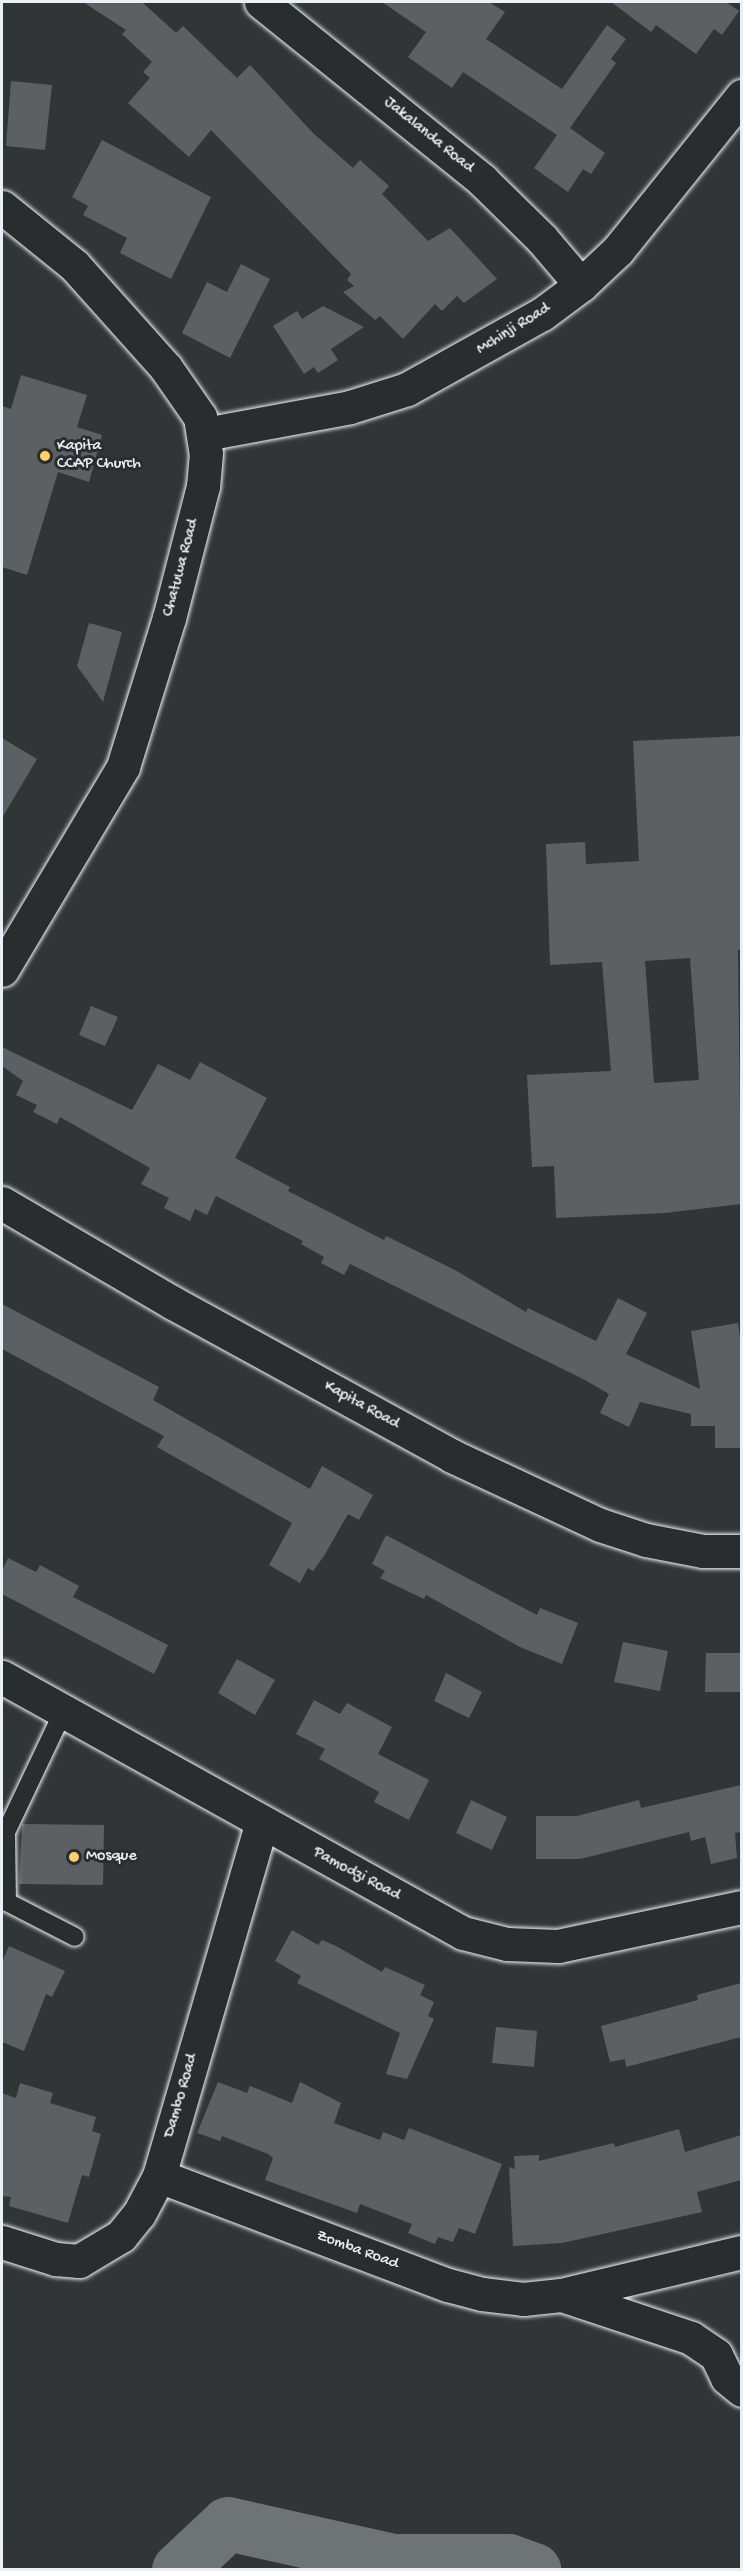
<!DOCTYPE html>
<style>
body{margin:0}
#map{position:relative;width:743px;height:2571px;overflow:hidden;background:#323536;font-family:"Gochi Hand",sans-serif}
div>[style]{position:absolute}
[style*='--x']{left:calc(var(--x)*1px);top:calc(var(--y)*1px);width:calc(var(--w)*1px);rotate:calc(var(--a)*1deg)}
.river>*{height:54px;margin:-27px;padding:0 27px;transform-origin:27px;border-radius:27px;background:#6e7376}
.building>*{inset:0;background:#5c6063}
.roads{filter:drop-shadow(0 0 2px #e8f1f8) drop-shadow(0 0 2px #e8f1f8)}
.lane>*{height:18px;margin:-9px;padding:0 9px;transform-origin:9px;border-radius:9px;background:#2a2d2e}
.street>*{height:33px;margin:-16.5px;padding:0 16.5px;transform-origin:16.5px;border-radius:16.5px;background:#2a2d2e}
.dots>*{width:16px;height:16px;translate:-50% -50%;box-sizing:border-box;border:3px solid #2a2d2e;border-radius:50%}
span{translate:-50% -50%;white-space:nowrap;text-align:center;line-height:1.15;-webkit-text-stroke:6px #2a2d2e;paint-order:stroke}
.street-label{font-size:16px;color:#e8f1f8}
.poi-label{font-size:16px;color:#e8f1f8}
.left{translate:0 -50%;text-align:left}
.frame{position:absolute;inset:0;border:3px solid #e8f1f8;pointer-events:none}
</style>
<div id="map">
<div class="river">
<div style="--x:179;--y:2570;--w:67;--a:-43.2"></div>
<div style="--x:228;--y:2524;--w:170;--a:12.6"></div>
<div style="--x:394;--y:2561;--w:115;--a:0"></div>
<div style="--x:509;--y:2561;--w:27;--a:20"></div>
</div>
<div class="building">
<div style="clip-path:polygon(83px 2px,142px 2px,176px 33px,183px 26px,237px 78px,250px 65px,313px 133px,353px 168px,360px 160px,389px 186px,382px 194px,428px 241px,450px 228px,497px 279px,464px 303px,457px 296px,442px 311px,435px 304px,403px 339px,380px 316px,375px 320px,343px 292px,354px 286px,347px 280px,351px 274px,211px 130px,189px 157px,128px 103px,150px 78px,143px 72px,152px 62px,122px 34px,126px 30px)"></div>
<div style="clip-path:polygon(382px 2px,489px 2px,505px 12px,486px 39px,562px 89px,607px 25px,626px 39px,611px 59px,616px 63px,570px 128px,605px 153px,591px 174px,583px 169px,568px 192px,534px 168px,557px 135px,463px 72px,452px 88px,408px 57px,426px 32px)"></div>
<div style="clip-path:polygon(611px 2px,726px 2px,739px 11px,722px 35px,714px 29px,696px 54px,656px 25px,651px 32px)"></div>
<div style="clip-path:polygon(11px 81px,52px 85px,45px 150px,6px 146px)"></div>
<div style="clip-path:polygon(102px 140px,211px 197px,171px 279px,120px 253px,127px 238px,83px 215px,88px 206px,72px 197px)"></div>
<div style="clip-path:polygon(241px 264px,270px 279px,230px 358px,182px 333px,207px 282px,227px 292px)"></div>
<div style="clip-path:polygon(323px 306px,364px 327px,331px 349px,338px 360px,318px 373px,314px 367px,304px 374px,273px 326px,297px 311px,302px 319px)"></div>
<div style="clip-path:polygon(21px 375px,87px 395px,77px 427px,102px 435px,89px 482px,58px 472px,27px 575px,2px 567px,2px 406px,11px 409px)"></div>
<div style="clip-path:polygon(89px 623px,122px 632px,103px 702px,77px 666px)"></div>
<div style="clip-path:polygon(evenodd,741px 736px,741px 950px,738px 950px,741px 1204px,665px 1213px,556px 1218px,554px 1166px,532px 1167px,527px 1075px,611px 1071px,602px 962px,550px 965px,546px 844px,585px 842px,586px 864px,639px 861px,633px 741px,741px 736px,690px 958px,699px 1080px,654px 1083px,645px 961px,690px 958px)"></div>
<div style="clip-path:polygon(2px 738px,37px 759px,2px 818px)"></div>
<div style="clip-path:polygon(91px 1006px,118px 1017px,105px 1046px,79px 1035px)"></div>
<div style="clip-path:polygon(2px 1047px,132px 1110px,158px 1064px,190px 1080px,200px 1062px,267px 1098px,235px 1158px,290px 1187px,288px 1191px,384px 1240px,386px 1236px,455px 1270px,526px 1312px,528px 1308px,596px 1341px,618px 1298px,647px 1313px,626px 1354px,700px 1389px,691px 1331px,738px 1323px,741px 1346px,741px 1448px,715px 1448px,715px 1426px,691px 1426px,691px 1414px,640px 1402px,629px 1427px,600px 1413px,609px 1394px,585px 1380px,350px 1264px,344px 1275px,321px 1263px,324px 1257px,301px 1244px,303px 1241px,216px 1196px,207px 1215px,195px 1209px,190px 1221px,164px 1208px,169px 1198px,141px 1184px,150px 1168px,60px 1117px,57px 1124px,33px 1112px,37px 1105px,16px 1095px,23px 1081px,2px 1066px)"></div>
<div style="clip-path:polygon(2px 1304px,159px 1387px,153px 1400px,310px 1489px,322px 1466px,373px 1495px,359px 1520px,348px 1514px,324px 1556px,313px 1571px,308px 1568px,300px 1583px,269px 1565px,292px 1523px,157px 1447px,164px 1436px,2px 1349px)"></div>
<div style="clip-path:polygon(386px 1535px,537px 1615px,540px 1608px,578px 1623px,562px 1664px,520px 1647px,426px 1595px,424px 1599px,380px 1578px,385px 1571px,372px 1564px)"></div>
<div style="clip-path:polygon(8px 1558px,36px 1572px,40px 1565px,79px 1586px,73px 1597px,168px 1645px,154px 1674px,2px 1594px,2px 1571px)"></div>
<div style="clip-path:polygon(623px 1642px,668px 1651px,660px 1691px,614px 1682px)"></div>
<div style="clip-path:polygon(706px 1653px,741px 1653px,741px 1692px,705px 1692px)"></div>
<div style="clip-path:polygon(237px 1659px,275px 1680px,255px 1715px,218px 1693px)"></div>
<div style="clip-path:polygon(446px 1673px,482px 1692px,469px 1718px,434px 1701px)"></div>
<div style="clip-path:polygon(314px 1700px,340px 1714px,347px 1703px,392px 1727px,378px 1754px,429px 1780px,409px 1820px,374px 1802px,379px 1792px,319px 1759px,325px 1749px,296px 1734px)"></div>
<div style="clip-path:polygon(741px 1785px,741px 1832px,735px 1833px,737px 1858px,711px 1864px,705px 1837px,691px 1841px,689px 1832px,580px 1859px,536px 1859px,536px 1816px,577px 1816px,639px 1800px,641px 1808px)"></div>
<div style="clip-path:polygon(471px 1800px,507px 1817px,492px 1850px,456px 1833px)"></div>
<div style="clip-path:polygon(22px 1824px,104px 1825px,103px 1885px,19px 1884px)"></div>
<div style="clip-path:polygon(292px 1930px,318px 1945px,322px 1940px,336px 1946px,382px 1972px,385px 1967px,425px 1985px,420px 1995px,434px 2002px,428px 2016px,434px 2019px,407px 2079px,386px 2074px,400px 2033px,297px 1983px,301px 1976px,275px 1961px)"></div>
<div style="clip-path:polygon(9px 1946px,65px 1971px,52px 1997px,46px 1994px,24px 2051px,2px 2042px,2px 1962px)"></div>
<div style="clip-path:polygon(741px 1983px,741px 2037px,626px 2067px,625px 2059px,610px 2062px,601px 2026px,698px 2000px,697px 1995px)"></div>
<div style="clip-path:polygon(496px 2027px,537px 2031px,534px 2067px,492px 2063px)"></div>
<div style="clip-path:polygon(218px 2082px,247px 2093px,250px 2086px,292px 2103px,300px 2082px,341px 2103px,334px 2123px,380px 2140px,383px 2132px,404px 2140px,409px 2128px,502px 2164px,475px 2234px,459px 2228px,453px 2242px,438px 2237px,435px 2244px,408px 2233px,412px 2224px,360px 2204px,357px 2213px,265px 2180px,273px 2158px,268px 2154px,222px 2136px,220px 2141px,197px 2133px)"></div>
<div style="clip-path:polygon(20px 2083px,53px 2093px,50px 2103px,96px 2117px,92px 2131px,101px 2134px,89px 2177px,82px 2175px,68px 2223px,9px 2206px,11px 2197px,2px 2196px,2px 2093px,16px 2098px)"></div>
<div style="clip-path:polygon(679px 2129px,685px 2152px,741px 2135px,741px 2180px,697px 2192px,702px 2212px,562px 2243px,513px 2246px,509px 2167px,515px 2169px,514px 2156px,539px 2155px,539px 2161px,614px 2143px,615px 2147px)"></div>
</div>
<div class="roads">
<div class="lane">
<div style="--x:64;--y:1710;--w:135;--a:115.4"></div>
<div style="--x:6;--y:1832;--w:70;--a:89.2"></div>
<div style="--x:7;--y:1902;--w:76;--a:27.2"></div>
</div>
<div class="street">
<div style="--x:261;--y:2;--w:284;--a:38.8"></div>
<div style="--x:482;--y:180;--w:84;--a:44.5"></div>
<div style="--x:542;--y:239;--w:60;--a:49.7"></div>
<div style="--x:2;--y:207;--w:92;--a:38.9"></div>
<div style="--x:74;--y:265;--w:138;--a:48.2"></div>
<div style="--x:166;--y:368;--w:60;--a:55.2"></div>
<div style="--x:200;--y:417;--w:36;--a:81"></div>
<div style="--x:206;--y:453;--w:33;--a:95"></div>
<div style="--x:203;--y:486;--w:136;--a:104.4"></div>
<div style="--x:169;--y:618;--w:156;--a:107.2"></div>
<div style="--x:123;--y:767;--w:236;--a:120.8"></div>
<div style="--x:205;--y:434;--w:147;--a:-10.5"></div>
<div style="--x:350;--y:407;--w:60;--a:-17.5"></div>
<div style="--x:407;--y:389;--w:154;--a:-29.1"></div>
<div style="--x:542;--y:314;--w:49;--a:-36.6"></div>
<div style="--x:581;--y:285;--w:51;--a:-43.4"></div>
<div style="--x:618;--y:250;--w:198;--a:-51.2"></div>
<div style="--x:2;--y:1203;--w:198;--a:30.3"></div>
<div style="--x:173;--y:1303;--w:318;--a:28.7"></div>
<div style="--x:452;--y:1456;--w:163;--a:25"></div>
<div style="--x:600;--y:1525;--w:48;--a:18.1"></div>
<div style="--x:646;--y:1540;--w:58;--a:10.9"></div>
<div style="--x:703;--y:1551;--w:39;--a:0"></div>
<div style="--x:2;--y:1677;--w:527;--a:29.04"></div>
<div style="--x:463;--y:1933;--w:45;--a:14"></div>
<div style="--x:507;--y:1944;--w:51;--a:2.2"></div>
<div style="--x:558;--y:1946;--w:188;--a:-12"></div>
<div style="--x:159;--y:2176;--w:309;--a:20.7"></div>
<div style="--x:448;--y:2285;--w:35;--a:15"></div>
<div style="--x:482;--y:2294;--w:41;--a:7"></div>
<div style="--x:523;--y:2299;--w:38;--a:-6"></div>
<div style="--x:561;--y:2295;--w:186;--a:-13.4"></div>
<div style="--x:2;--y:2242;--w:57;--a:17.5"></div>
<div style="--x:56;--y:2259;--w:23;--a:5"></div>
<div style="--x:79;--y:2261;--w:49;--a:-30.8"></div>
<div style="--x:121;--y:2236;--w:28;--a:-51"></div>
<div style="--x:139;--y:2214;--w:43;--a:-62.2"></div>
<div style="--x:159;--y:2176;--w:366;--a:-73.8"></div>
<div style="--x:562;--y:2295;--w:136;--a:18.4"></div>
<div style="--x:691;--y:2338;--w:30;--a:34"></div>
<div style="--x:716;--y:2355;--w:25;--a:64"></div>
<div style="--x:727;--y:2378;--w:19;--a:39"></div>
</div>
</div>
<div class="dots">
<div style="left:45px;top:456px;background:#ffd166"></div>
<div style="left:74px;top:1857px;background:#ffd166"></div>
</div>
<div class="street-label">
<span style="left:428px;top:136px;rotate:39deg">Jakalanda Road</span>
<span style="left:514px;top:330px;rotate:-32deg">Mchinji Road</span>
<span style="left:182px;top:568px;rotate:-75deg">Chatuwa Road</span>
<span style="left:361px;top:1406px;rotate:29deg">Kapita Road</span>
<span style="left:356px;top:1875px;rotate:28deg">Pamodzi Road</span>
<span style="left:182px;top:2096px;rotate:-74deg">Dambo Road</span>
<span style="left:357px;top:2251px;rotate:20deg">Zomba Road</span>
</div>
<div class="poi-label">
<span class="left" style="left:57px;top:456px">Kapita<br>CCAP Church</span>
<span class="left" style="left:86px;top:1857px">Mosque</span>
</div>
<div class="frame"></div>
</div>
